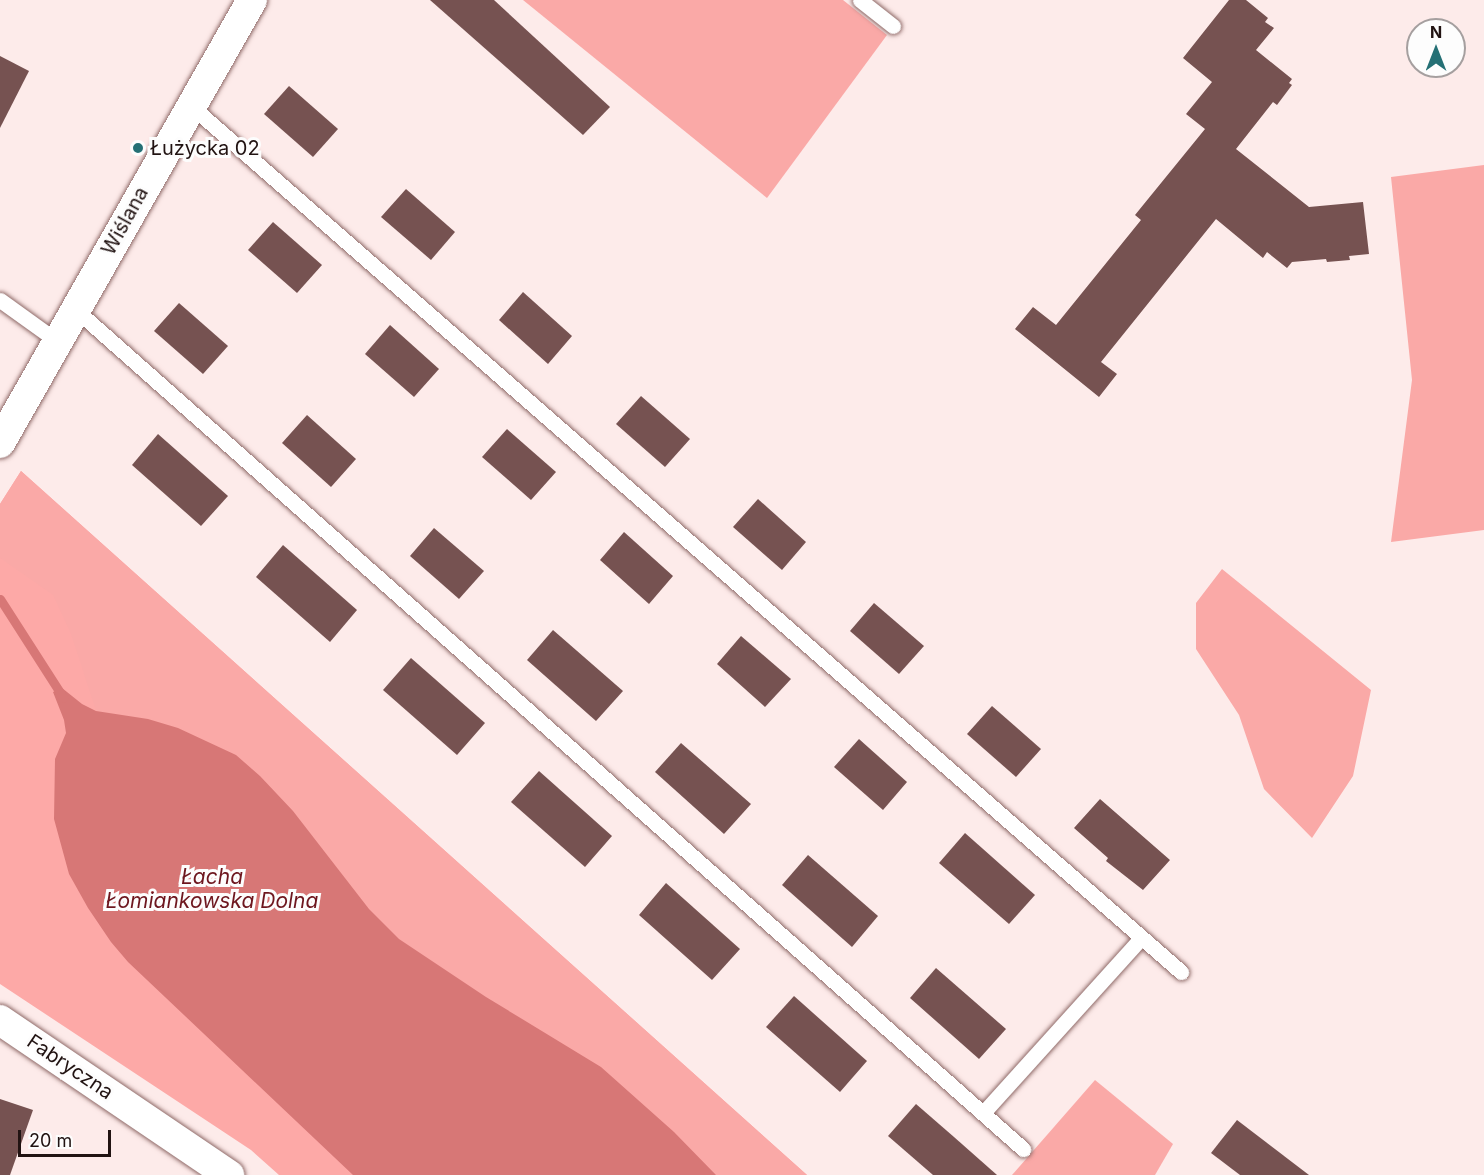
<!DOCTYPE html>
<meta charset="utf-8">
<style>
body{margin:0}
#map{position:relative;width:1484px;height:1175px;overflow:hidden;background:#fdebea;font-family:Inter,sans-serif}
div>[style]{position:absolute}
[style*='--x']{left:calc(var(--x)*1px);top:calc(var(--y)*1px);width:calc(var(--w)*1px);rotate:calc(var(--a)*1deg)}
.green>*{inset:0;background:#fda9a7}
.forest>*{inset:0;background:#faa9a7}
.water>*{inset:0;background:#d77776}
.stream>*{height:9px;margin:-4.5px;padding:0 4.5px;transform-origin:4.5px;border-radius:4.5px;background:#d77776}
.building>*{inset:0;background:#765251}
.roads{filter:drop-shadow(0 0 2px #8f6a68) drop-shadow(0 0 2px #8f6a68)}
.lane>*{height:15px;margin:-7.5px;padding:0 7.5px;transform-origin:7.5px;border-radius:7.5px;background:#fff}
.street>*{height:30px;margin:-15px;padding:0 15px;transform-origin:15px;border-radius:15px;background:#fff}
.dots>*{width:16px;height:16px;translate:-50% -50%;box-sizing:border-box;border:3px solid #fdfdfd;border-radius:50%}
span{translate:-50% -50%;white-space:nowrap;text-align:center;line-height:1.15;-webkit-text-stroke:6px #fdfdfd;paint-order:stroke}
.poi-label{font-size:20px;color:#211312}
.left{translate:0 -50%;text-align:left}
.street-label{font-size:20px;color:#211312}
.water-label{font-size:21px;color:#6e171f;font-style:italic}
.north{position:absolute;left:1406px;top:18px;width:60px;height:60px;box-sizing:border-box;background:#fdfdfd;border:2px solid #a59f9f;border-radius:50%;rotate:0deg;font-size:16px;font-weight:700;line-height:24px;text-align:center;color:#211312}
.north::after{content:'';display:block;margin:auto;width:21px;height:27px;background:#257075;clip-path:polygon(50% 0,100% 100%,50% 72%,0 100%)}
.scale{position:absolute;left:18px;top:1130px;width:93px;height:27px;box-sizing:border-box;border:3px solid #211312;border-top:0;padding-left:8px;font-size:18px;line-height:21px;white-space:nowrap;color:#211312;-webkit-text-stroke:4px #fdfdfd;paint-order:stroke}
</style>
<div id="map">
<div class="green">
<div style="clip-path:polygon(21px 471px,807px 1175px,279px 1175px,251px 1150px,0 984px,0 504px)"></div>
</div>
<div class="forest">
<div style="clip-path:polygon(523px 0,843px 0,887px 35px,767px 198px)"></div>
<div style="clip-path:polygon(1484px 165px,1484px 530px,1391px 542px,1412px 380px,1391px 177px)"></div>
<div style="clip-path:polygon(21px 471px,807px 1175px,716px 1175px,674px 1132px,601px 1067px,486px 997px,399px 939px,369px 909px,325px 852px,236px 755px,178px 728px,148px 719px,96px 711px,71px 634px,53px 595px,0 558px,0 504px)"></div>
<div style="clip-path:polygon(1222px 569px,1371px 690px,1353px 776px,1312px 838px,1264px 789px,1239px 715px,1196px 649px,1196px 603px)"></div>
<div style="clip-path:polygon(1095px 1080px,1173px 1144px,1155px 1175px,1012px 1175px)"></div>
</div>
<div class="water">
<div style="clip-path:polygon(62px 688px,82px 704px,96px 711px,148px 719px,178px 728px,236px 755px,260px 776px,293px 811px,369px 909px,399px 939px,486px 997px,601px 1067px,674px 1132px,716px 1175px,353px 1175px,128px 962px,111px 942px,88px 908px,69px 874px,54px 819px,55px 759px,66px 733px,64px 720px,53px 692px)"></div>
</div>
<div class="stream">
<div style="--x:0;--y:599;--w:117;--a:57.3"></div>
</div>
<div class="building">
<div style="clip-path:polygon(430px 0,494px 0,610px 107px,583px 135px)"></div>
<div style="clip-path:polygon(1229px 0,1246px 0,1268px 18px,1265px 22px,1274px 28px,1256px 50px,1292px 79px,1289px 83px,1292px 85px,1277px 105px,1273px 102px,1236px 149px,1309px 207px,1363px 202px,1369px 254px,1349px 256px,1350px 260px,1327px 262px,1326px 259px,1292px 262px,1287px 268px,1267px 252px,1263px 258px,1216px 219px,1101px 362px,1117px 374px,1099px 397px,1015px 329px,1033px 307px,1056px 325px,1141px 220px,1135px 215px,1205px 129px,1186px 114px,1212px 82px,1183px 58px)"></div>
<div style="clip-path:polygon(0 56px,29px 71px,0 128px)"></div>
<div style="clip-path:polygon(289px 86px,338px 129px,313px 157px,264px 114px)"></div>
<div style="clip-path:polygon(406px 189px,455px 232px,431px 260px,381px 217px)"></div>
<div style="clip-path:polygon(273px 222px,322px 265px,297px 293px,248px 250px)"></div>
<div style="clip-path:polygon(523px 292px,572px 336px,548px 364px,499px 320px)"></div>
<div style="clip-path:polygon(179px 303px,228px 346px,203px 374px,154px 331px)"></div>
<div style="clip-path:polygon(390px 325px,439px 369px,414px 397px,365px 354px)"></div>
<div style="clip-path:polygon(641px 396px,690px 439px,665px 467px,616px 424px)"></div>
<div style="clip-path:polygon(307px 415px,356px 459px,331px 487px,282px 443px)"></div>
<div style="clip-path:polygon(507px 429px,556px 472px,531px 500px,482px 457px)"></div>
<div style="clip-path:polygon(158px 434px,228px 496px,201px 526px,132px 465px)"></div>
<div style="clip-path:polygon(758px 499px,806px 542px,782px 570px,733px 527px)"></div>
<div style="clip-path:polygon(434px 528px,484px 571px,459px 599px,410px 556px)"></div>
<div style="clip-path:polygon(624px 532px,673px 576px,649px 604px,600px 560px)"></div>
<div style="clip-path:polygon(283px 545px,357px 610px,330px 642px,256px 577px)"></div>
<div style="clip-path:polygon(874px 603px,924px 646px,899px 674px,850px 631px)"></div>
<div style="clip-path:polygon(553px 630px,623px 691px,596px 721px,527px 660px)"></div>
<div style="clip-path:polygon(741px 636px,791px 679px,765px 707px,717px 664px)"></div>
<div style="clip-path:polygon(411px 658px,485px 723px,457px 755px,383px 690px)"></div>
<div style="clip-path:polygon(992px 706px,1041px 749px,1016px 777px,967px 734px)"></div>
<div style="clip-path:polygon(859px 739px,907px 782px,883px 810px,834px 767px)"></div>
<div style="clip-path:polygon(681px 743px,751px 804px,724px 834px,655px 772px)"></div>
<div style="clip-path:polygon(539px 771px,612px 836px,585px 867px,511px 802px)"></div>
<div style="clip-path:polygon(1100px 799px,1170px 860px,1143px 890px,1106px 861px,1108px 858px,1074px 828px)"></div>
<div style="clip-path:polygon(965px 833px,1035px 895px,1009px 924px,939px 863px)"></div>
<div style="clip-path:polygon(808px 855px,878px 916px,852px 947px,782px 885px)"></div>
<div style="clip-path:polygon(666px 883px,740px 949px,712px 980px,639px 915px)"></div>
<div style="clip-path:polygon(936px 968px,1006px 1029px,979px 1059px,910px 998px)"></div>
<div style="clip-path:polygon(794px 996px,867px 1061px,840px 1092px,766px 1027px)"></div>
<div style="clip-path:polygon(0 1099px,33px 1110px,10px 1175px,0 1175px)"></div>
<div style="clip-path:polygon(916px 1104px,954px 1137px,997px 1175px,933px 1175px,888px 1136px)"></div>
<div style="clip-path:polygon(1237px 1120px,1309px 1175px,1240px 1175px,1211px 1153px)"></div>
</div>
<div class="roads">
<div class="lane">
<div style="--x:860;--y:0;--w:42;--a:38.2"></div>
<div style="--x:190;--y:105;--w:1317;--a:41.18"></div>
<div style="--x:0;--y:300;--w:70;--a:35.7"></div>
<div style="--x:75;--y:309;--w:1267;--a:41.54"></div>
<div style="--x:983;--y:1113;--w:236;--a:-47.9"></div>
</div>
<div class="street">
<div style="--x:0;--y:443;--w:510;--a:-60.37"></div>
<div style="--x:0;--y:1020;--w:277;--a:34.1"></div>
</div>
</div>
<div class="dots">
<div style="left:138px;top:148px;background:#257075"></div>
</div>
<div class="poi-label">
<span class="left" style="left:150px;top:148px">Łużycka 02</span>
</div>
<div class="street-label">
<span style="left:125px;top:221px;rotate:-61deg">Wiślana</span>
<span style="left:70px;top:1067px;rotate:34deg">Fabryczna</span>
</div>
<div class="water-label">
<span style="left:212px;top:889px">Łacha<br>Łomiankowska Dolna</span>
</div>
<div class="north">N</div>
<div class="scale">20 m</div>
</div>
